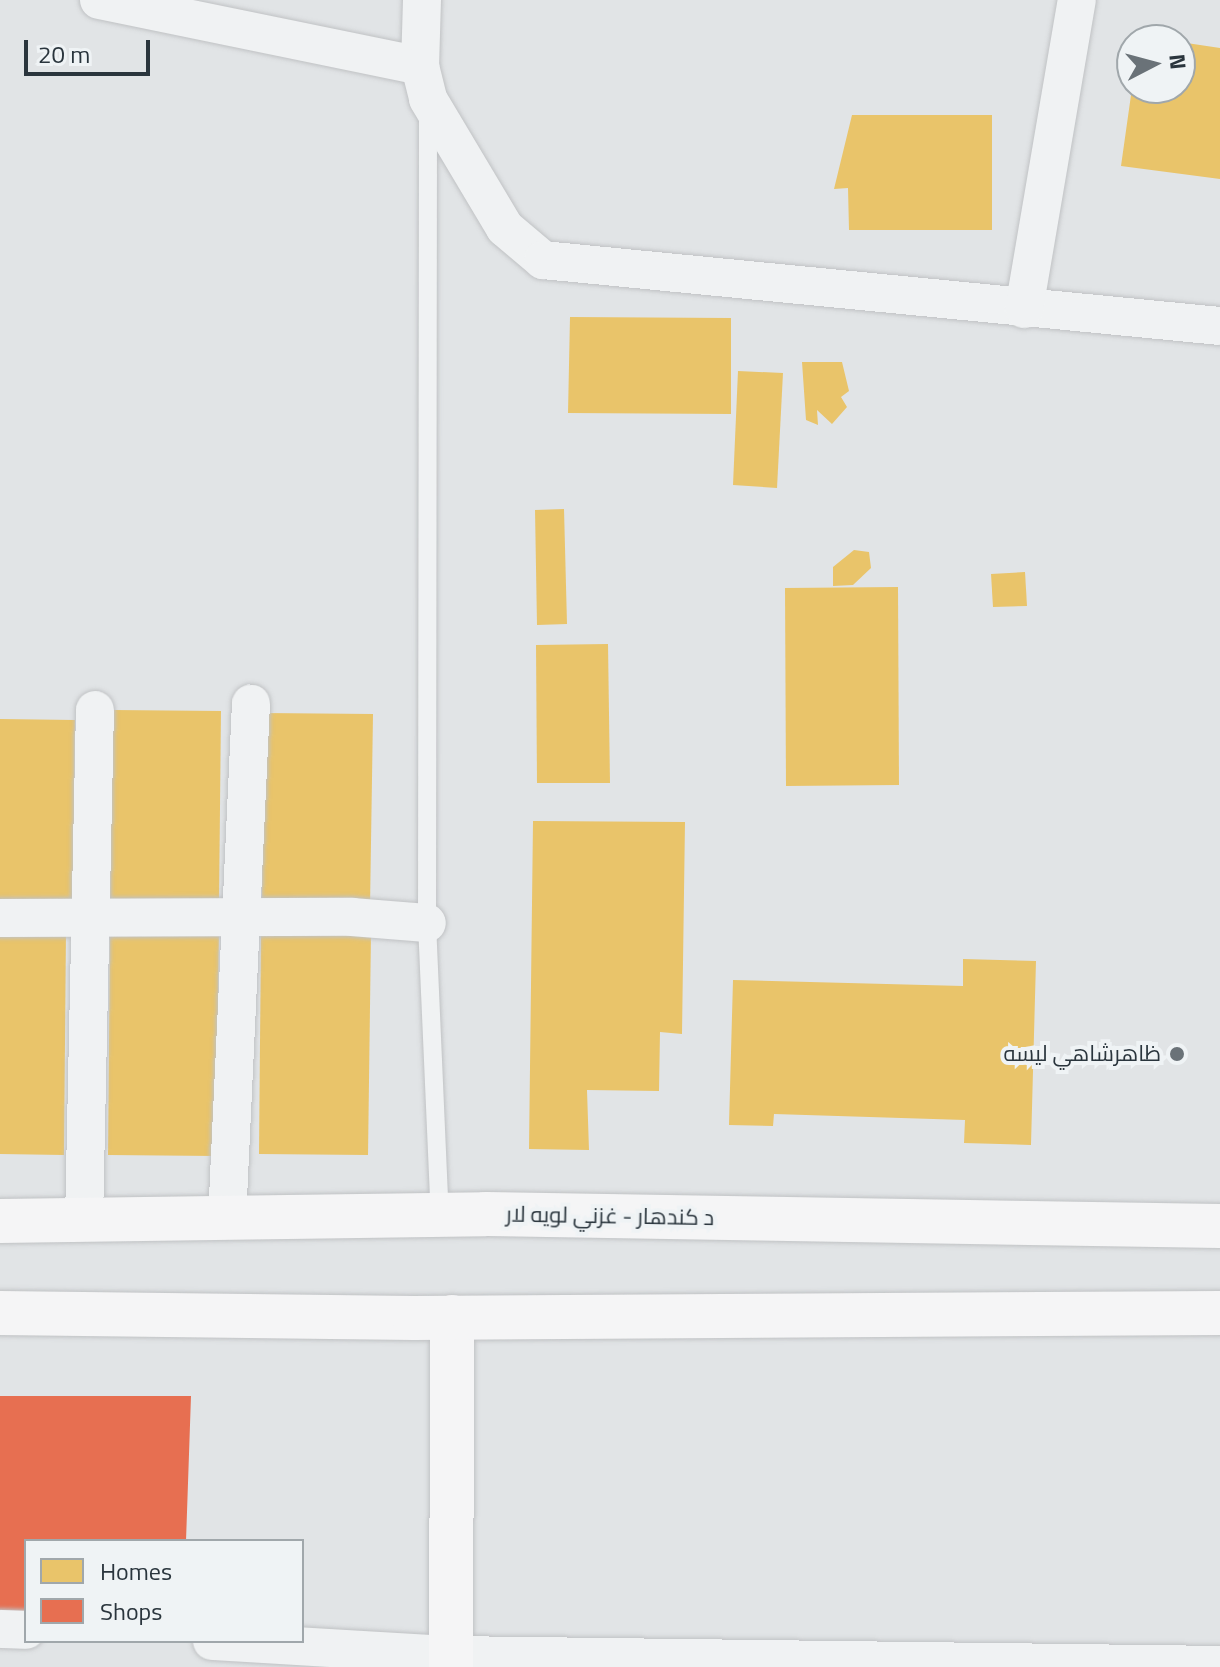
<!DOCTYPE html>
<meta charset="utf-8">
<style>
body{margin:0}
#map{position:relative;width:1220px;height:1667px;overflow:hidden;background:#e1e4e6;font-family:"Titillium Web",Cairo,sans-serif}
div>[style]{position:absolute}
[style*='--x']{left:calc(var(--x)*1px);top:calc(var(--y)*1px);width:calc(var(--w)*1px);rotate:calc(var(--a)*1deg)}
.homes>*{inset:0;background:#e9c46a}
.shops>*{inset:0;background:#e76f51}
.roads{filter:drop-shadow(0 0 2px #c0c2c4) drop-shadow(0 0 2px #c0c2c4)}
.lane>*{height:18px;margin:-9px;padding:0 9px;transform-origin:9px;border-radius:9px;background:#f0f2f3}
.street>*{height:38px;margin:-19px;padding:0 19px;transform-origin:19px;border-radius:19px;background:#f0f2f3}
.secondary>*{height:44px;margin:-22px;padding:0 22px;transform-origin:22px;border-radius:22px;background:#f5f5f6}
.highway>*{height:44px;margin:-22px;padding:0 22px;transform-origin:22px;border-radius:22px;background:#f5f5f6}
.dots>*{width:22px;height:22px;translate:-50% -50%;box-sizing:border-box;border:4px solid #eff3f5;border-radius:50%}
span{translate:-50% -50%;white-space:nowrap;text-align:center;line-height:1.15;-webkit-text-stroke:8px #eff3f5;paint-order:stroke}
.poi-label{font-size:22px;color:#2a353d}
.right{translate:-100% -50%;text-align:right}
.street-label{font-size:22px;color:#2a353d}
.legend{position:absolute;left:24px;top:1539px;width:280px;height:104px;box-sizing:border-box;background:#eff3f5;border:2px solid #a0a7ab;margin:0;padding:10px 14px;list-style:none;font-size:24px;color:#2a353d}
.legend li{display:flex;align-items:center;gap:16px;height:40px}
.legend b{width:40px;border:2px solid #a0a7ab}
.north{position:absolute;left:1116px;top:24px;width:80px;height:80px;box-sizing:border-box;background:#eff3f5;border:2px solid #a0a7ab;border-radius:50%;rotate:84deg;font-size:22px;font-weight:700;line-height:32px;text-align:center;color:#2a353d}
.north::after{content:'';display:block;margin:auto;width:28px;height:36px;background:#6a7278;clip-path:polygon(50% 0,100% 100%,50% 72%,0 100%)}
.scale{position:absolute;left:24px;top:40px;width:126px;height:36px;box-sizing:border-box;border:4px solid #2a353d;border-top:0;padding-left:10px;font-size:24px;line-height:28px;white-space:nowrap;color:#2a353d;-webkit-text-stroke:6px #eff3f5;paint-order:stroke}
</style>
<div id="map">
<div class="homes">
<div style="clip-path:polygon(1180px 42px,1220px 48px,1220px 179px,1121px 166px,1132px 88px,1180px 88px)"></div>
<div style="clip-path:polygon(852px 115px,992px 115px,992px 230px,849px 230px,848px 188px,834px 189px)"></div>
<div style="clip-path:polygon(570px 317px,731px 318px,731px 414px,568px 413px)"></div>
<div style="clip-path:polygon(802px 362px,842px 362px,849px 391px,841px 397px,847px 407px,832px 424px,817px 410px,818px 425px,806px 420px)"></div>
<div style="clip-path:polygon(738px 371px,783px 373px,777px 488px,733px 485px)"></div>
<div style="clip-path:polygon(564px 509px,567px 624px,537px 625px,535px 510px)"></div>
<div style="clip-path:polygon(854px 550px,869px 552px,871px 568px,853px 585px,833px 586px,833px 567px)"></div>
<div style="clip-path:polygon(1025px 572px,1027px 606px,993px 607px,991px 574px)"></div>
<div style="clip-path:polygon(898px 587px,899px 785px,786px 786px,785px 588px)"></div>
<div style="clip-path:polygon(608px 644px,610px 783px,537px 783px,536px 645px)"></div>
<div style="clip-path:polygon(112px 710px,221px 711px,219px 904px,110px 903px)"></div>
<div style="clip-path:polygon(263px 713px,373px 714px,370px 907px,262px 905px)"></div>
<div style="clip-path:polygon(0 719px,75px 720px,73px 903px,0 902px)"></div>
<div style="clip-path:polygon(533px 821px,685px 822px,682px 1034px,660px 1032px,659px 1091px,587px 1090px,589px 1150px,529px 1149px)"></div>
<div style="clip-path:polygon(110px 929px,219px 930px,216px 1156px,108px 1155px)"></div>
<div style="clip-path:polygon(0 930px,66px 931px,64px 1155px,0 1154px)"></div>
<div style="clip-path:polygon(261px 931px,371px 933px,368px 1155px,259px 1154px)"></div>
<div style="clip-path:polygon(963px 959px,1036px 961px,1031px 1145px,964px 1143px,965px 1120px,774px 1114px,773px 1126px,729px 1125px,733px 980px,963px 986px)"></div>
</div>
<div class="shops">
<div style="clip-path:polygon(0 1396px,191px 1396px,186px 1541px,26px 1541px,26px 1616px,0 1615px)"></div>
</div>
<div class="roads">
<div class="lane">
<div style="--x:428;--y:114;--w:809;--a:90.07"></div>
<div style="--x:427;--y:923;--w:293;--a:87.5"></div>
</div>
<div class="street">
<div style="--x:99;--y:0;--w:328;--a:11.6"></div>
<div style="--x:422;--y:0;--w:66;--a:91.7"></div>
<div style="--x:420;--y:66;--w:34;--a:76"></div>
<div style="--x:428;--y:99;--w:150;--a:59.2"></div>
<div style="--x:505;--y:228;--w:50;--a:40.1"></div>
<div style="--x:543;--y:260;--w:680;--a:5.57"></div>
<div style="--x:1024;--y:309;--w:314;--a:-80.3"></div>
<div style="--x:0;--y:918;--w:352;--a:-0.2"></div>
<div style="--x:352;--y:917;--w:75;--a:4.6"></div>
<div style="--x:227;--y:1220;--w:517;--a:-87.34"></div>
<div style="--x:84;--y:1221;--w:511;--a:-88.77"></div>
<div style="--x:0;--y:1629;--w:26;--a:2"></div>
<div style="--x:212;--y:1641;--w:238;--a:3.4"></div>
<div style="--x:450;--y:1655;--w:770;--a:0.74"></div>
</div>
<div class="secondary">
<div style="--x:451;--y:1667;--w:350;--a:-89.8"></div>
</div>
<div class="highway">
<div style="--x:0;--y:1221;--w:485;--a:-0.8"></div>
<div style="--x:485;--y:1214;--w:735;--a:0.94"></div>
<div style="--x:0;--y:1313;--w:414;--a:0.7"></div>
<div style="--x:414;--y:1318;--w:806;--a:-0.36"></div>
</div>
</div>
<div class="dots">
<div style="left:1177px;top:1054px;background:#6a7278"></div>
</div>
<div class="poi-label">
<span class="right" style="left:1161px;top:1054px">ظاهرشاهي لیسه</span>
</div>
<div class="street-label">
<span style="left:610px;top:1216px;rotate:1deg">د کندهار - غزني لويه لار</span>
</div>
<ul class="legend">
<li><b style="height:22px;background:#e9c46a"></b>Homes</li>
<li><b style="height:22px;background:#e76f51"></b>Shops</li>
</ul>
<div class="north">N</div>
<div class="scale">20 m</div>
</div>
